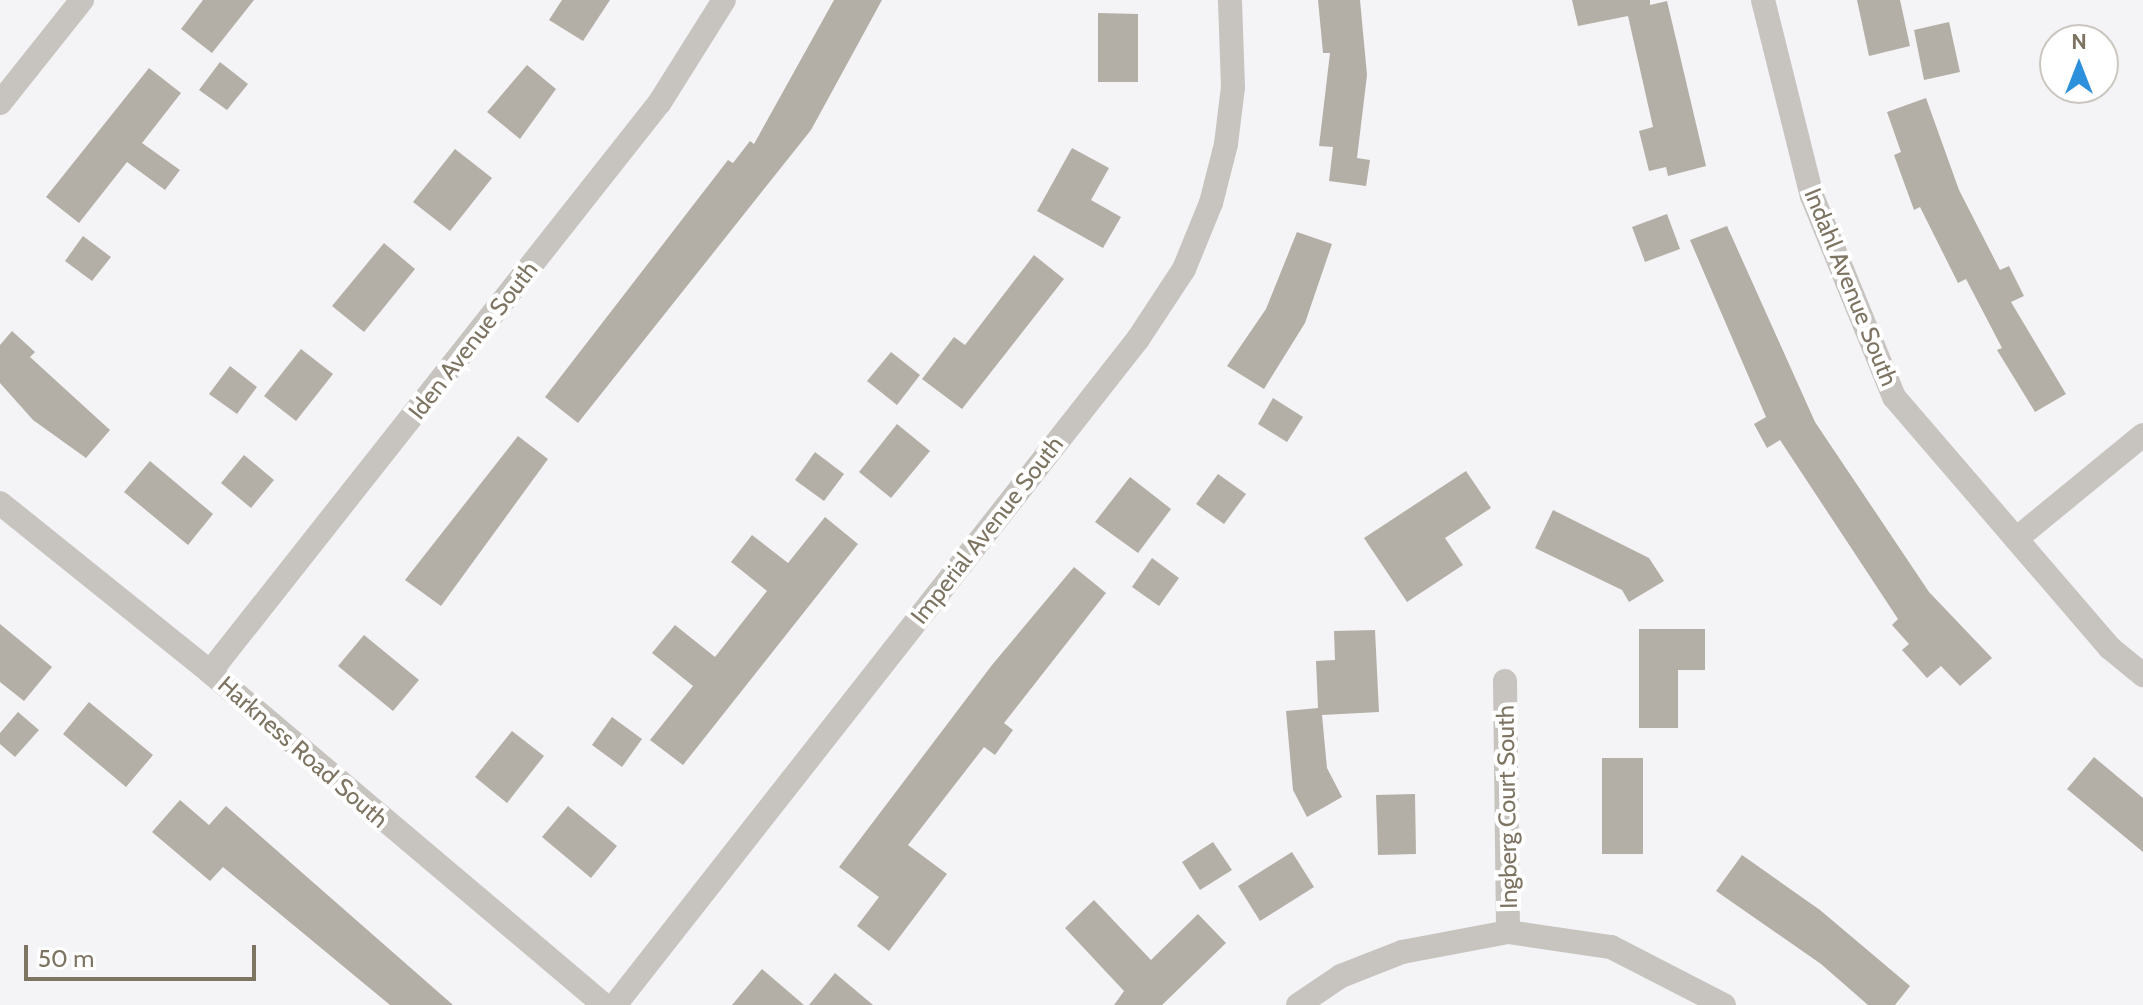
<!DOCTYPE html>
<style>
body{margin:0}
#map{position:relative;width:2143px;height:1005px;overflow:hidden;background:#f4f3f6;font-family:Cabin,sans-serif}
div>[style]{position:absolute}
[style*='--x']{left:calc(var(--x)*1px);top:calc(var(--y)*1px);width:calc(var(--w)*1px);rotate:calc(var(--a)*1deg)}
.building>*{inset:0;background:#b4afa6}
.street>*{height:24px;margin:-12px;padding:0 12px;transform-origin:12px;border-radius:12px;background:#c7c4c0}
span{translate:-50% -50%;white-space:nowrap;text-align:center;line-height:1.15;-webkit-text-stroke:8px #fff;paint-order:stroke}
.street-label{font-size:24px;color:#7d7462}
.north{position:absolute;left:2039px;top:24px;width:80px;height:80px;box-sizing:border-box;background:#fff;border:2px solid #cbc7c0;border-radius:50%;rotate:0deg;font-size:22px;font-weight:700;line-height:32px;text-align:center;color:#7d7462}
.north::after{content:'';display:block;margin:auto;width:28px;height:36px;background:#2d90dc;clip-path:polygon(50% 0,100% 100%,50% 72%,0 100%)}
.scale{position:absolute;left:24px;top:945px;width:232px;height:36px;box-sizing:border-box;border:4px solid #7d7462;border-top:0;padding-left:10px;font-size:24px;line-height:28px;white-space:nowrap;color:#7d7462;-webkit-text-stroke:6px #fff;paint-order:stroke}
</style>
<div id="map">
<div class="building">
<div style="clip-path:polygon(203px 0,254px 0,212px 53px,181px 29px)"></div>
<div style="clip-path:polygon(562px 0,610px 0,583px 41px,549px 20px)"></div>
<div style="clip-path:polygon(834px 0,882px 0,811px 130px,578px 423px,545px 397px,728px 160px,733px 163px,750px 141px,754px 144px)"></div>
<div style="clip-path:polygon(1318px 0,1360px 0,1367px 75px,1357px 158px,1370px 160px,1366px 186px,1329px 181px,1333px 147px,1319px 146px,1330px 53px,1323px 53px)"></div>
<div style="clip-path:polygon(1572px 0,1650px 0,1650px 5px,1667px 1px,1706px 166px,1668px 176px,1666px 167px,1649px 171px,1639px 131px,1653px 127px,1628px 16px,1578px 26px)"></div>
<div style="clip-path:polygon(1857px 0,1900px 0,1910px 46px,1869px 56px)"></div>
<div style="clip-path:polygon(1098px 13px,1138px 14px,1138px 82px,1098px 82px)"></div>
<div style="clip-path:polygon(1949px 22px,1960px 72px,1924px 80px,1914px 30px)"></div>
<div style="clip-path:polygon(220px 62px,248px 84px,227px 110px,199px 90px)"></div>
<div style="clip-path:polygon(527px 65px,556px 89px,520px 139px,487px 112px)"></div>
<div style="clip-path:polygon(149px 68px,181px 93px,142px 143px,180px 170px,165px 190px,127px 162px,79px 223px,46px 197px)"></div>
<div style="clip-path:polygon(1926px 98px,1959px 190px,2000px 270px,2009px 266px,2024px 296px,2011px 302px,2066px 394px,2035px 412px,1997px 350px,2002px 348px,1966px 279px,1958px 283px,1920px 207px,1914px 210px,1894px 155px,1901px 152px,1887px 112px)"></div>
<div style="clip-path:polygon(1072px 148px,1109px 168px,1091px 200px,1121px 217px,1103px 248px,1037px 211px)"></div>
<div style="clip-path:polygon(455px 149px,492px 178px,450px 231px,413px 202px)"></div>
<div style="clip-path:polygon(1667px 214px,1680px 249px,1645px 262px,1632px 227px)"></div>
<div style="clip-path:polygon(1727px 226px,1815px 422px,1929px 592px,1992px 658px,1960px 686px,1941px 666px,1927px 678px,1902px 650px,1909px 644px,1892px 625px,1898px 619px,1780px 440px,1767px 448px,1754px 424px,1766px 417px,1690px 240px)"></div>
<div style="clip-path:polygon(1297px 232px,1332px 244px,1305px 323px,1264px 389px,1227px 366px,1266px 309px)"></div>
<div style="clip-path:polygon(83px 236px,111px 257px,92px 281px,65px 261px)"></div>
<div style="clip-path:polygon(384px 243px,415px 269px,364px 332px,332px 306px)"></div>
<div style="clip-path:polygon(1034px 255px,1064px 279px,962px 409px,922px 379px,954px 337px,965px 345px)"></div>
<div style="clip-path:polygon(12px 331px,35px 352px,30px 357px,110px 430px,86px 458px,33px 420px,0 383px,0 345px)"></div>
<div style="clip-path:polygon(301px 349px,333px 374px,296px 421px,264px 396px)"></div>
<div style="clip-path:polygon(891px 352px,920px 375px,897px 405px,867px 381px)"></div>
<div style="clip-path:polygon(230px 366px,257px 387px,237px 414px,209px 394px)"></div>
<div style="clip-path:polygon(1273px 398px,1303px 417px,1287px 442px,1258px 424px)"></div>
<div style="clip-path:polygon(897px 424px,930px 451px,891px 498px,859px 472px)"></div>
<div style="clip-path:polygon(518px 436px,548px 459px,441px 606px,405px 580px)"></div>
<div style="clip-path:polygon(815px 452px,844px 474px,824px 501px,795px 480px)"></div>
<div style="clip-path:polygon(244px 455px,274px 480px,251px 508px,221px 483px)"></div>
<div style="clip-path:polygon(150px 461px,213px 514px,188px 545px,124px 492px)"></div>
<div style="clip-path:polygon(1466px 471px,1491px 508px,1445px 538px,1463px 565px,1407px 602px,1364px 538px)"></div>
<div style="clip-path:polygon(1218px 474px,1246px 494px,1224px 524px,1196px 504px)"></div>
<div style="clip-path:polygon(1130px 477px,1171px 509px,1138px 553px,1095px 522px)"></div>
<div style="clip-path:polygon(1553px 510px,1649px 558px,1664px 581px,1629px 602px,1622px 590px,1535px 548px)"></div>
<div style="clip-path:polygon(825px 517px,858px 544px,683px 765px,650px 740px,693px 686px,652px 653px,675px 625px,715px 657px,767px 591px,731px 562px,752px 535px,788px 563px)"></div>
<div style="clip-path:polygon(1152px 558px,1179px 578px,1159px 606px,1132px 587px)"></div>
<div style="clip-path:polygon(1074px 567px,1106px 593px,1004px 723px,1013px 730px,995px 755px,984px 747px,908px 845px,947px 874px,889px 951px,857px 926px,879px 897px,839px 867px,992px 665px)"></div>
<div style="clip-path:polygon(0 624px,52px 667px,24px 701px,0 682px)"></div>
<div style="clip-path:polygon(1639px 629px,1705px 629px,1705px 670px,1678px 670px,1678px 728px,1639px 728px)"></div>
<div style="clip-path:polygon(1375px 630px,1379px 712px,1322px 715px,1327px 768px,1342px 797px,1307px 817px,1293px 790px,1286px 711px,1318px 708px,1316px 661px,1335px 660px,1334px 631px)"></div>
<div style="clip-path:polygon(364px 635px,419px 680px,393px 711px,338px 666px)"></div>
<div style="clip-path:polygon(89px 702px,153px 755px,126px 787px,63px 734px)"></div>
<div style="clip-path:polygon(18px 712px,39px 730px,15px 757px,0 744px,0 733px)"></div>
<div style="clip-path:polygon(612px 717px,642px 739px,622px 767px,592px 745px)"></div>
<div style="clip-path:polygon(512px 731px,544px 756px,507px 803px,475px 777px)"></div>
<div style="clip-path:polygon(2094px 757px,2143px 798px,2143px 852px,2067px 789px)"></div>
<div style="clip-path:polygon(1602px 758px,1643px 758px,1643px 854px,1602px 854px)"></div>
<div style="clip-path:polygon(1415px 794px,1416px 854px,1378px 855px,1376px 795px)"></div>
<div style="clip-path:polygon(180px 800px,209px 825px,226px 806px,453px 1005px,390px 1005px,223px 867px,210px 881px,152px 832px)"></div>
<div style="clip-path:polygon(568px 806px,617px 846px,591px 878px,542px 837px)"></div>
<div style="clip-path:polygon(1213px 842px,1232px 870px,1200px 890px,1182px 862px)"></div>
<div style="clip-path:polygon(1292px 852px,1314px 887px,1260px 921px,1238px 886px)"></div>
<div style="clip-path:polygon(1742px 855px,1820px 910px,1910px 986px,1895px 1005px,1868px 1005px,1821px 964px,1716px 891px)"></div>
<div style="clip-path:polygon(1094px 900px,1151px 960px,1198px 914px,1226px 943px,1162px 1005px,1114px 1005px,1124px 991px,1065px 928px)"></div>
<div style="clip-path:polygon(762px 969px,804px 1005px,732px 1005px)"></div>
<div style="clip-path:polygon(835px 973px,873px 1005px,809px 1005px)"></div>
</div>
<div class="street">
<div style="--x:1763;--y:0;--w:202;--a:76"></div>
<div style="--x:1812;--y:196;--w:217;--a:67.8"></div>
<div style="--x:1894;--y:397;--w:331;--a:49.3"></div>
<div style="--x:2110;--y:648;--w:43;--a:39.3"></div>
<div style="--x:0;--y:103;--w:132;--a:-51.5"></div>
<div style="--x:0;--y:503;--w:270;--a:38.8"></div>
<div style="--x:210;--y:672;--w:516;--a:40.2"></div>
<div style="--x:2016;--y:539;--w:164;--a:-39.3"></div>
<div style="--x:210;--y:672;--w:726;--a:-51.71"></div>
<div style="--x:660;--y:102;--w:120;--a:-57.9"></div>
<div style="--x:1505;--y:681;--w:251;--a:89.3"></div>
<div style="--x:615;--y:1005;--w:847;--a:-51.86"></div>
<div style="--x:1138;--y:339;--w:84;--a:-56.7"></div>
<div style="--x:1184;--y:269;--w:71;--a:-67.8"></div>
<div style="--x:1211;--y:203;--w:61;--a:-75.7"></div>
<div style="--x:1226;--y:144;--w:57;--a:-83"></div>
<div style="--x:1233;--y:87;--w:87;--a:-92"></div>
<div style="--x:1298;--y:1005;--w:52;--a:-34"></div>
<div style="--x:1341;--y:976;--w:66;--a:-21.5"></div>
<div style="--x:1402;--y:952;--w:108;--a:-10.7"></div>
<div style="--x:1508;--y:932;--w:104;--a:8.3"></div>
<div style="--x:1611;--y:947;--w:127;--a:27.2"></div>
</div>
<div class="street-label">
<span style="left:1851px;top:287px;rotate:68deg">Indahl Avenue South</span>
<span style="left:473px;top:340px;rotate:-52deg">Iden Avenue South</span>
<span style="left:987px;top:530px;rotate:-52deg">Imperial Avenue South</span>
<span style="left:303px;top:752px;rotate:41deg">Harkness Road South</span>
<span style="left:1507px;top:807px;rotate:-91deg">Ingberg Court South</span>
</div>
<div class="north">N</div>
<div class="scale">50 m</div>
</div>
